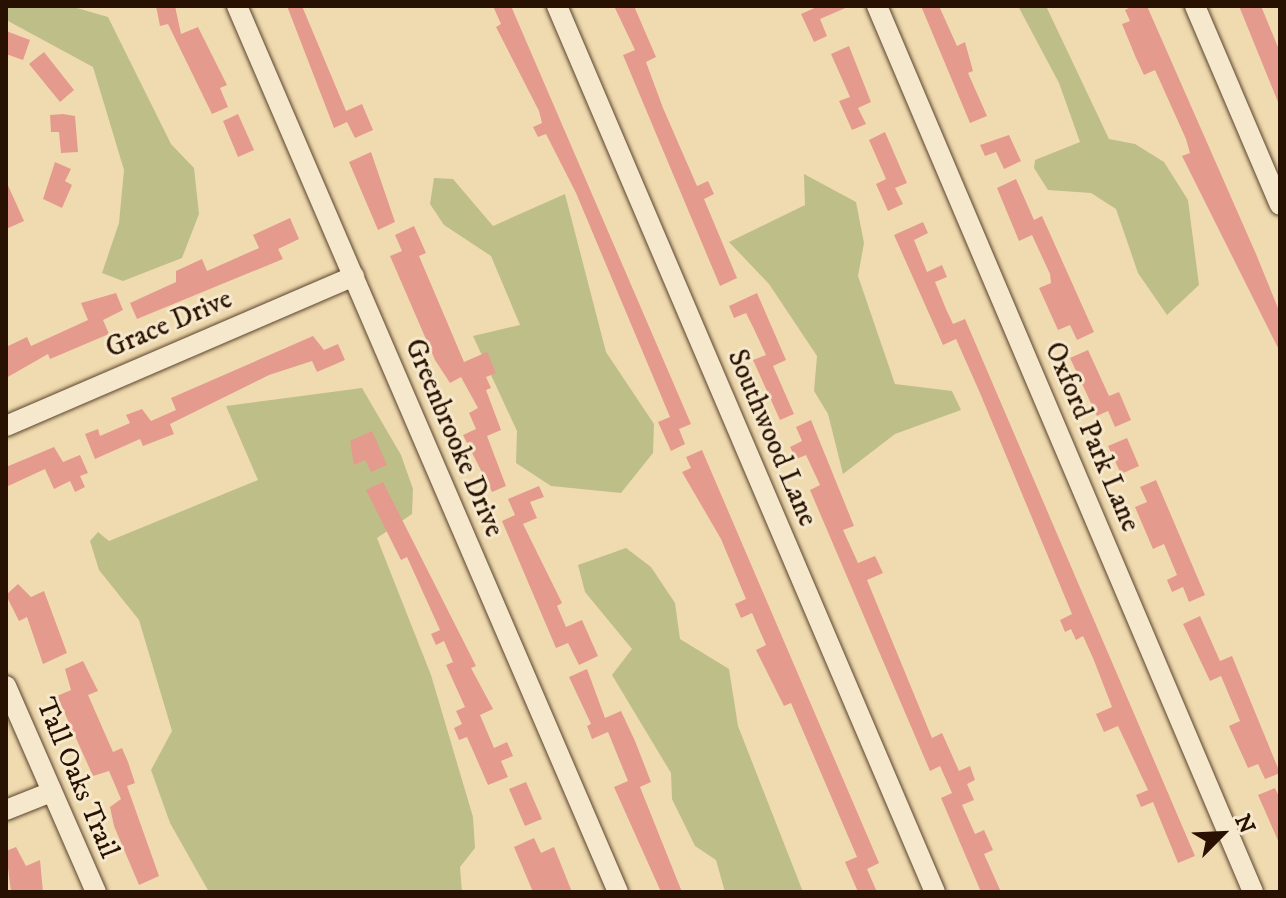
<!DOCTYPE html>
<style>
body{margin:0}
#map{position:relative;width:1286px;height:898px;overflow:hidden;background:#f0dbb0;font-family:"IM FELL DW Pica",serif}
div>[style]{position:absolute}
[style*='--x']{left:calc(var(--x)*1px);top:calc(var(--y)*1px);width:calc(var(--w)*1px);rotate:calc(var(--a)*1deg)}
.green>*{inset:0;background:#bebe88}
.building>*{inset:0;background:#e59a8e}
.roads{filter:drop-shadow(0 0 2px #5b442d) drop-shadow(0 0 2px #5b442d)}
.minor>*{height:20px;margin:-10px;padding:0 10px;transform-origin:10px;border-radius:10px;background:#f5e8cc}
span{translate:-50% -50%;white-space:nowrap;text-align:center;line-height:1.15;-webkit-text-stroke:6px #f5e8cc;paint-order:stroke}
.street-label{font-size:28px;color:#291101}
.frame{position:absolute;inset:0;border:8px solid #291101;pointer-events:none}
.north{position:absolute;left:1182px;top:794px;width:80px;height:80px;-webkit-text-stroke:6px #f5e8cc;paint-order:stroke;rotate:66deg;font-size:22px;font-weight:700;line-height:32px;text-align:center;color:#291101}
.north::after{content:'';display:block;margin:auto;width:28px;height:36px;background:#291101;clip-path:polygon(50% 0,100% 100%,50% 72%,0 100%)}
</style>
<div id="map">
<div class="green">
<div style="clip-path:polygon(7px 6px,70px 6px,108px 17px,171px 144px,194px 168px,199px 214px,182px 258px,123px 281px,102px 273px,119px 223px,124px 170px,93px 67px,8px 21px)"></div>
<div style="clip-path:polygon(1018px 6px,1046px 6px,1109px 139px,1135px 144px,1164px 162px,1188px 200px,1199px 285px,1167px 315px,1138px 273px,1116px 209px,1091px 193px,1048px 190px,1034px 168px,1035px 160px,1080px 142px,1059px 83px)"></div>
<div style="clip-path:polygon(804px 174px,856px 202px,864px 243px,858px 276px,895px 384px,952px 391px,961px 410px,895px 434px,843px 474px,828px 414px,814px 391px,817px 356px,769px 284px,729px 242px,805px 205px)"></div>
<div style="clip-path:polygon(434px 178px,453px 179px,493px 226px,565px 194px,606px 352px,654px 424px,653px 453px,621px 493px,551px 486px,516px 463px,517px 431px,473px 336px,520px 325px,491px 256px,444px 225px,430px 204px)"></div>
<div style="clip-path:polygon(362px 388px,401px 455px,413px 489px,412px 514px,377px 538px,431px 675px,473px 817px,475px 848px,460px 867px,462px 892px,209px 892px,170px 823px,151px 770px,172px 731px,139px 620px,99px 570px,90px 541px,98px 532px,109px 541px,258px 480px,226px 406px)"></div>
<div style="clip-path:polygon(626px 548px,651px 567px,675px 603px,680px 639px,729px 669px,738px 726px,803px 892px,725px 892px,716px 860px,695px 846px,672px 799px,671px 773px,612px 675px,632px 649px,585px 592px,578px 565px)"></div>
</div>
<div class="building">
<div style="clip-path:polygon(156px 6px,175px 6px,181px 34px,198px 27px,227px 85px,220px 88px,228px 107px,212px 114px,168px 24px,160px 26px)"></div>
<div style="clip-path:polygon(287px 6px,302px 6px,346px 111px,362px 104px,373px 130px,355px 138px,347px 122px,334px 128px)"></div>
<div style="clip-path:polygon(493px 6px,511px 6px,691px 424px,679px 429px,685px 444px,671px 451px,658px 422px,670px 417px,576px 193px,546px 134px,538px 137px,533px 127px,542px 123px,539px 111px,496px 27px,501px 24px)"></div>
<div style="clip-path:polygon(614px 6px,634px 6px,656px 57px,646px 62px,663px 108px,697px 186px,708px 181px,714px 194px,704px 199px,737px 278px,720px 286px,623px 55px,635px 50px)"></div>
<div style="clip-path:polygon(819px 6px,850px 6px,820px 19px,827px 36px,814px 42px,801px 14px)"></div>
<div style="clip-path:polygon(921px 6px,939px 6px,957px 46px,965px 42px,973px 71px,968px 73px,987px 116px,970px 123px)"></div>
<div style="clip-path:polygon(1133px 6px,1147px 6px,1256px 254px,1280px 313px,1280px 352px,1182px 156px,1190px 153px,1186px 139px,1155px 70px,1144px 75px,1136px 58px,1122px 24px,1130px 21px,1125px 10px)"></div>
<div style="clip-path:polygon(1239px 6px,1261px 6px,1280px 52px,1280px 107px)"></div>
<div style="clip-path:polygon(6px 31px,30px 40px,23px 60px,6px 54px)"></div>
<div style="clip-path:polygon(849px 46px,871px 102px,858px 108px,866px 124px,852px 130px,839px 101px,850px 97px,831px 54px)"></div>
<div style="clip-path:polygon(44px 52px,74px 90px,60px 102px,29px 64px)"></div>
<div style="clip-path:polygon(63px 114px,75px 116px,78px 152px,61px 153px,59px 132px,51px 132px,50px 115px)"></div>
<div style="clip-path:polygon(238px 114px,254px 150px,238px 157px,223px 121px)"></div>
<div style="clip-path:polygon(885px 132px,907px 183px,895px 188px,903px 204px,888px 211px,876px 184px,886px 179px,869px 140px)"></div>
<div style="clip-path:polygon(1009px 135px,1021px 161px,1004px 169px,996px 152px,985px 156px,980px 145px)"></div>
<div style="clip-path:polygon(371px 152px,395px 222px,378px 230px,349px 162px)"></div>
<div style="clip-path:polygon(55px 162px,71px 169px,65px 181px,72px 185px,62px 208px,43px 199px)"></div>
<div style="clip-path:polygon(1016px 179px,1034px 220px,1042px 216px,1094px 332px,1077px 340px,1070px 325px,1058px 330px,1039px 288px,1051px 283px,1050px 274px,1032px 235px,1019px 241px,997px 188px)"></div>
<div style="clip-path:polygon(6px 181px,24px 221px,6px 229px)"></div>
<div style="clip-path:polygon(290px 218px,299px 239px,278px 249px,283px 259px,137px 319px,130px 303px,176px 282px,176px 271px,202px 259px,207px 271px,259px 248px,253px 235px)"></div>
<div style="clip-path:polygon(923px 222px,928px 233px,914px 240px,927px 272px,942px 265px,947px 277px,935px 282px,946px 309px,953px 324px,965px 319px,1195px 856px,1178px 863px,1153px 802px,1141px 807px,1136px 795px,1148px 790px,1118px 726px,1104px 732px,1096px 714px,1112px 707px,1093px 658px,1083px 636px,1076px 640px,1071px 629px,1065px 632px,1060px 620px,1072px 614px,980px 393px,956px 339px,943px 345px,894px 235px)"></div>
<div style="clip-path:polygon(414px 226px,426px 253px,419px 256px,464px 362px,487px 352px,496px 373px,486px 377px,491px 388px,486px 390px,501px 430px,487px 436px,506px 486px,492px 492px,463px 435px,476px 429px,469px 413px,478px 408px,461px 377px,450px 383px,435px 360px,390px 256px,402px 251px,395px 235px)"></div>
<div style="clip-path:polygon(116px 293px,123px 310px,103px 320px,109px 334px,50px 359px,48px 354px,6px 378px,6px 347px,27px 337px,31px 346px,88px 320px,81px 303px)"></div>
<div style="clip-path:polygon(757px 293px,786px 360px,773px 366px,794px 414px,780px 420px,753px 360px,766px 355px,753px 327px,746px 313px,734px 318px,729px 306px)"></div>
<div style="clip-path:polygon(313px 336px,324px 350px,338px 344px,345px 360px,317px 372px,312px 361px,269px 375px,170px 424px,174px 434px,143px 446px,140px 439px,95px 459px,85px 434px,98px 429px,100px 436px,130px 423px,126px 415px,142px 409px,151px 421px,176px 410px,171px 398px)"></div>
<div style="clip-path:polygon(1088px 350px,1109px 396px,1119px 392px,1131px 420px,1115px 427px,1108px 411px,1097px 416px,1070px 358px)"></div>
<div style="clip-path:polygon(811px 420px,854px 526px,843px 530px,858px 563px,875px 556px,883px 573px,867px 580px,932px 738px,942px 733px,959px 771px,970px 766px,975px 780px,967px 784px,974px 800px,962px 805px,975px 834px,984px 830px,993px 850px,984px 854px,1001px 892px,981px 892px,941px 798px,952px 793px,940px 766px,930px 771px,810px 490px,820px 485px,806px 455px,796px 459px,790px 447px,802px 441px,796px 427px)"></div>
<div style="clip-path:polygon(372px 431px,387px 465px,371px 472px,365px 460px,354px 465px,350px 441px)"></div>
<div style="clip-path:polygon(1127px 438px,1139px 466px,1121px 474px,1108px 446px)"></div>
<div style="clip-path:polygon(54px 447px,63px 462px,80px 455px,88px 473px,80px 476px,85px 487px,75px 492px,70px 481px,54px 489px,45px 469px,6px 487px,6px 467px)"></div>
<div style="clip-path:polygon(702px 450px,879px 863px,867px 869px,877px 892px,858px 892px,845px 862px,857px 857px,791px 703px,784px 706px,756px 650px,766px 645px,752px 613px,741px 618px,735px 604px,746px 599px,721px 539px,682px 472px,691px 468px,686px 457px)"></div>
<div style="clip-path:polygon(1156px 480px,1205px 595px,1189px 602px,1183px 587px,1172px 592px,1167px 580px,1177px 575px,1164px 544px,1153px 549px,1135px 507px,1147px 502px,1140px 487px)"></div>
<div style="clip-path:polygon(383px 482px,476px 666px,471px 668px,493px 709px,480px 715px,494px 748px,507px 742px,513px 756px,501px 761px,508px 777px,488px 785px,467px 737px,459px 740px,454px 728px,462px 724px,456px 711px,465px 707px,446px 665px,453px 662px,444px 641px,436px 645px,431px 634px,440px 630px,407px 557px,401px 560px,366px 490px)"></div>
<div style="clip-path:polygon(539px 486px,544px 497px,530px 502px,537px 518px,523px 524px,562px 603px,557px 606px,566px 627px,582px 620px,598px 656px,579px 665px,568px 643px,556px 648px,502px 521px,515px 515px,508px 499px)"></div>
<div style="clip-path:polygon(18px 584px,31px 597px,44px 591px,67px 653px,43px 664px,27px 617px,19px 621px,6px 595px)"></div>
<div style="clip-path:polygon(1200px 616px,1220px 661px,1232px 656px,1280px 773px,1265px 779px,1258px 764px,1248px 768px,1229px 726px,1240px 721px,1221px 676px,1210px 681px,1183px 624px)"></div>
<div style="clip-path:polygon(83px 661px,98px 691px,88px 695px,113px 752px,122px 748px,128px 762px,135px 783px,127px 786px,159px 876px,139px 885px,114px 826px,110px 807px,121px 799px,109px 771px,93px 776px,57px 696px,71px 690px,65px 669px)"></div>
<div style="clip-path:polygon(587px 669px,605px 718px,621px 711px,635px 741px,651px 782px,640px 787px,682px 892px,661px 892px,614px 787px,628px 781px,608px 732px,592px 739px,587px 726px,591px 724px,569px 677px)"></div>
<div style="clip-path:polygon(526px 782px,542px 819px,525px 826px,509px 789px)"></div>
<div style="clip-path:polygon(1275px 788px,1280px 799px,1280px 845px,1258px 795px)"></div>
<div style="clip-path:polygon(534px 838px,541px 853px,554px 847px,572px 892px,533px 892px,514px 847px)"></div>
<div style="clip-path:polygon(16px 847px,26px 866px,40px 860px,43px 892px,11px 892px,6px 851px)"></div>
</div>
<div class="roads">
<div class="minor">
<div style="--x:237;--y:6;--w:964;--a:66.73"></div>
<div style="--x:557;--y:6;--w:963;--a:66.9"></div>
<div style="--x:877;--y:6;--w:962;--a:67"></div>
<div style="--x:1195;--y:6;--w:216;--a:66.9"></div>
<div style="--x:6;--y:426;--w:379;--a:-23.3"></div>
<div style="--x:6;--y:686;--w:225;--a:66.4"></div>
<div style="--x:6;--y:810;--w:48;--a:-21.8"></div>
</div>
</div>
<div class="street-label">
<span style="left:169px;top:324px;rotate:-23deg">Grace Drive</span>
<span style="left:1092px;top:437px;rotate:67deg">Oxford Park Lane</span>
<span style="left:454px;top:438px;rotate:67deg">Greenbrooke Drive</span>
<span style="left:772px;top:438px;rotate:67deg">Southwood Lane</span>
<span style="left:77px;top:778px;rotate:67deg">Tall Oaks Trail</span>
</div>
<div class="frame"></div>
<div class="north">N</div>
</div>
